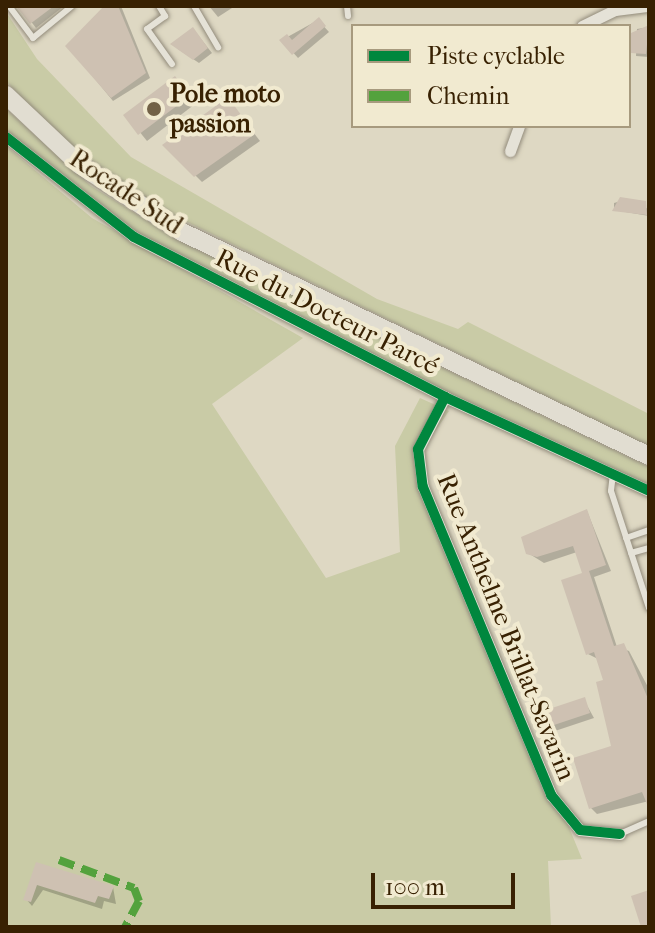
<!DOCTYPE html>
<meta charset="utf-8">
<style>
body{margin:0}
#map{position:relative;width:655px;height:933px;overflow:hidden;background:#ded8c3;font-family:"IM FELL French Canon",serif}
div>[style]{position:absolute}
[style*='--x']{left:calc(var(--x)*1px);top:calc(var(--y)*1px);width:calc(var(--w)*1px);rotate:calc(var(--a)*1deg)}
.green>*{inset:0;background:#c9cba6}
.shadow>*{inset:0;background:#0003}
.building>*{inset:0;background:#cec1b2}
.roads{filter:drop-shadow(0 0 2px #928b7b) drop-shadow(0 0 2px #928b7b)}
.lane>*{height:6px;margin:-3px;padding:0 3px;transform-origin:3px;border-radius:3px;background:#e5e2d7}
.street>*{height:11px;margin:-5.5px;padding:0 5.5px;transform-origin:5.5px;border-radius:5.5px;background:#e5e2d7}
.primary>*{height:18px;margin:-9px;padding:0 9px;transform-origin:9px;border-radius:9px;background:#e1ddd1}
.quiet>*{height:8px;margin-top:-4px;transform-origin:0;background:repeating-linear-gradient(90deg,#53a23d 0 16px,transparent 0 24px)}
.cycleway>*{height:10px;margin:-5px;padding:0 5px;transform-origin:5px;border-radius:5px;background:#00873e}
.dots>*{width:22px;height:22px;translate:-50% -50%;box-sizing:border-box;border:4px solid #f1ead0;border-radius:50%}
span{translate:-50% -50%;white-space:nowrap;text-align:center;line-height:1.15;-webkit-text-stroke:8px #f1ead0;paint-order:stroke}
.poi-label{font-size:26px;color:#382102;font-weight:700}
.left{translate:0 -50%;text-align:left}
.street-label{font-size:26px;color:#382102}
.frame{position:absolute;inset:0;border:8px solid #382102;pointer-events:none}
.legend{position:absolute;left:351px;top:24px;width:280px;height:104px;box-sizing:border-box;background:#f1ead0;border:2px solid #a79a7e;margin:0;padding:10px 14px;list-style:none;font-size:24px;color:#382102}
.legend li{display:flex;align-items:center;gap:16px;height:40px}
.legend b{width:40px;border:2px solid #a79a7e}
.scale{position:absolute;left:371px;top:873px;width:144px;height:36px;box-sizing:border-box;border:4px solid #382102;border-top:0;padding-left:10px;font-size:24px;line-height:28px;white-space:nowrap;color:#382102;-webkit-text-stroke:6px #f1ead0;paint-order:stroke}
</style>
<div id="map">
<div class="green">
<div style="clip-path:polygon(6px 12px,37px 59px,131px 157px,377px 299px,458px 329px,468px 322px,649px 414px,649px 446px,152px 205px,50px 129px,6px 81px)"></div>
<div style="clip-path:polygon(6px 109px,91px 186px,183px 243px,649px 467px,649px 485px,447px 393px,136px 233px,15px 139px,6px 130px)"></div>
<div style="clip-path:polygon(6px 146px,92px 218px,303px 338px,212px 404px,326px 578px,400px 552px,395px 446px,420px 398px,449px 411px,425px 446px,425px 477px,582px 859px,548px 861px,551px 927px,6px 927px)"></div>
</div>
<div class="shadow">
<div style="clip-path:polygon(19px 6px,64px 6px,36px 28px)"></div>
<div style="clip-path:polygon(109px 6px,121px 6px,150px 78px,113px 101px,68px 46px)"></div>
<div style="clip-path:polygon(209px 6px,231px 6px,232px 8px,218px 17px)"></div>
<div style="clip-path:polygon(318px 20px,329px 32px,298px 58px,282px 40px)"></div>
<div style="clip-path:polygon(649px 27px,649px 57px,636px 56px,637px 29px)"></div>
<div style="clip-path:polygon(197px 34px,212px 53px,199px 63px,178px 49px)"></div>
<div style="clip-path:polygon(181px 85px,195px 104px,147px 141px,126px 115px)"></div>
<div style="clip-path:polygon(228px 99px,260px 141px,202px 182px,165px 145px)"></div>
<div style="clip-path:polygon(628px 199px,648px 209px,649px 216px,614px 210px,614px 203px)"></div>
<div style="clip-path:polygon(587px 511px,611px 571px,594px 577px,617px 647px,629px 651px,649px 689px,649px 801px,597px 814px,591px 808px,613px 747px,605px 681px,598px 659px,588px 654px,585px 574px,577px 552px,544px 563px,528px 553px)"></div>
<div style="clip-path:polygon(584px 700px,594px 718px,549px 733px,544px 728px)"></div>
<div style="clip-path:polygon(37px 864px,113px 887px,116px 904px,104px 901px,102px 909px,43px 890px,32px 906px,26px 899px)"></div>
</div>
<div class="building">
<div style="clip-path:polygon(16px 6px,54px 6px,30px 24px)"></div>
<div style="clip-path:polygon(104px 6px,118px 6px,146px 73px,111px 98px,65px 46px)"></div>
<div style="clip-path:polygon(319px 17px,326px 26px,292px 55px,279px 40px,287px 34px,292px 40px)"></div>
<div style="clip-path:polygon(649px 25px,646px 54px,630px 53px,631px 33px)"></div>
<div style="clip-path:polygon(193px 27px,208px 48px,193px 60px,170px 44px)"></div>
<div style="clip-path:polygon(175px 76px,190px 96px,138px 135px,123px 115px)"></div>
<div style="clip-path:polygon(228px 97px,255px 134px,194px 177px,162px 145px)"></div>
<div style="clip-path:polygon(620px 197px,646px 201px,647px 215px,612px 211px)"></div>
<div style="clip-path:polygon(587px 509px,606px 565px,589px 571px,614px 646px,624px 643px,649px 701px,649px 809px,642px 792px,589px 809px,573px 758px,611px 746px,596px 682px,603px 680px,594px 652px,586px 655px,561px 580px,582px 573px,573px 546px,537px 557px,526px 554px,521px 537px)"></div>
<div style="clip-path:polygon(585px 697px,590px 713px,542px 729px,537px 713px)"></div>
<div style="clip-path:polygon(36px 862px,114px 886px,109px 899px,98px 896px,95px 903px,37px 885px,31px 902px,23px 900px)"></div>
<div style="clip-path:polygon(649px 890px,649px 927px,641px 927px,631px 896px)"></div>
</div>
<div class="roads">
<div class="lane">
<div style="--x:9;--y:6;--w:40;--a:53"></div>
<div style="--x:33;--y:38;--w:50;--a:-39.4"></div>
<div style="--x:159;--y:6;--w:12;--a:59"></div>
<div style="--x:165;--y:16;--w:22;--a:144"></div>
<div style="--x:147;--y:29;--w:43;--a:54.5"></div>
<div style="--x:194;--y:6;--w:48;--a:59.7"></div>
<div style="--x:347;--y:6;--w:10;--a:84"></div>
<div style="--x:613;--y:474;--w:17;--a:97"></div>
<div style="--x:611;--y:491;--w:123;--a:72"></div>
<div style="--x:626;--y:538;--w:24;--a:-19"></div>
<div style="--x:631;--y:553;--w:19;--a:-16"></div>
<div style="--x:620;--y:834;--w:32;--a:-24"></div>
</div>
<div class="street">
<div style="--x:582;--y:26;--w:37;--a:-26"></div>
<div style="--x:615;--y:10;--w:34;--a:-7"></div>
<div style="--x:6;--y:137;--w:162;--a:38"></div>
<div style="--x:134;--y:237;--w:350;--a:27.2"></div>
<div style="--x:445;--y:397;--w:225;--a:24.7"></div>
<div style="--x:510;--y:151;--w:27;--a:-70"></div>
<div style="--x:445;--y:397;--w:59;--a:117.4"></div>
<div style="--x:418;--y:449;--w:38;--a:83"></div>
<div style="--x:423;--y:487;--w:334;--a:67.4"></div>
<div style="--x:551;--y:795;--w:45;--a:50.4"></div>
<div style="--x:580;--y:830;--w:40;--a:5.7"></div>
</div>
<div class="primary">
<div style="--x:6;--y:95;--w:102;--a:43.4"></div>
<div style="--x:80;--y:165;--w:122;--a:33.3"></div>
<div style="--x:182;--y:232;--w:518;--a:25.63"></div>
</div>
</div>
<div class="quiet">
<div style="--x:59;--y:860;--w:80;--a:20.5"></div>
<div style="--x:134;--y:888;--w:14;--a:69"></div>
<div style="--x:139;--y:901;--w:30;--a:118"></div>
</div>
<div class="cycleway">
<div style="--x:6;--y:137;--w:162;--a:38"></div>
<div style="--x:134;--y:237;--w:350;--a:27.2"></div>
<div style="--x:445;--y:397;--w:225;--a:24.7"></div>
<div style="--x:445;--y:397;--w:59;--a:117.4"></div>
<div style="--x:418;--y:449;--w:38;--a:83"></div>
<div style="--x:423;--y:487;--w:334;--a:67.4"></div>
<div style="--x:551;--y:795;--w:45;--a:50.4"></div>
<div style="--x:580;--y:830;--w:40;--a:5.7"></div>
</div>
<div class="dots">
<div style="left:154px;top:109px;background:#726146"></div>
</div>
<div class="poi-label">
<span class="left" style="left:170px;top:109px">Pole moto<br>passion</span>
</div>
<div class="street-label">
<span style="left:126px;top:192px;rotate:34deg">Rocade Sud</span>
<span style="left:327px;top:312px;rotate:27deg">Rue du Docteur Parcé</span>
<span style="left:506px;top:627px;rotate:68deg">Rue Anthelme Brillat-Savarin</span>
</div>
<div class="frame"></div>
<ul class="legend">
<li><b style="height:10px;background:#00873e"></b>Piste cyclable</li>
<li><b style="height:10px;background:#53a23d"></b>Chemin</li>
</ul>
<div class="scale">100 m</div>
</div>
